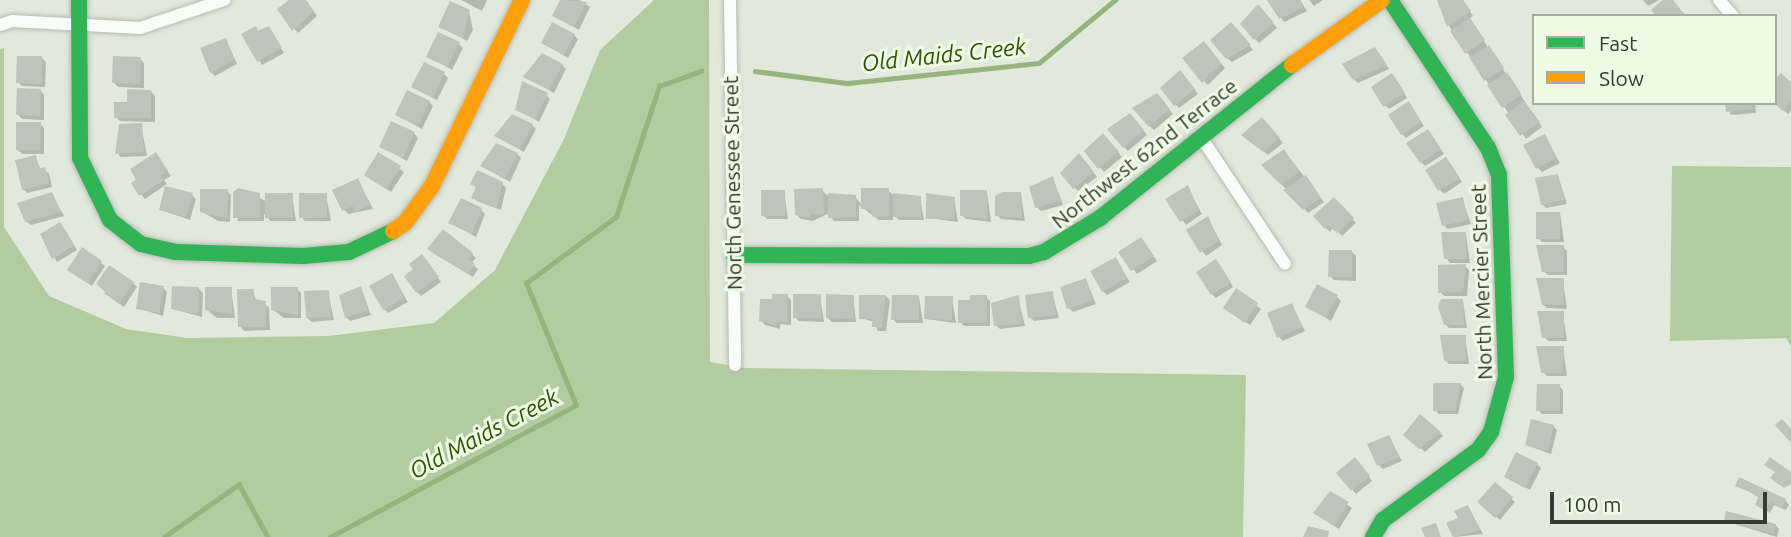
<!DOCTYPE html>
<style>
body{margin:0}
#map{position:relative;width:1791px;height:537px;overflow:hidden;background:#e1e8dc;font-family:Ubuntu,sans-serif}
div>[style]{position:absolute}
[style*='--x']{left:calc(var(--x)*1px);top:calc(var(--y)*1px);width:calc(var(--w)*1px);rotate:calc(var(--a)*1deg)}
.forest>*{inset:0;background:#b3cc9f}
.shadow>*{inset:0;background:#0003}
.stream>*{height:4.5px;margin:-2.25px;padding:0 2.25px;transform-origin:2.25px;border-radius:2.25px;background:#97b47e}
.building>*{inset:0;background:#bfc4bb}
.roads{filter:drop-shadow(0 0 2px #b5bbb1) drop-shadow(0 0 2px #b5bbb1)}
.street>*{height:12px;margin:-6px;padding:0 6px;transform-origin:6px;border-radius:6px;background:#fafcfa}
.fast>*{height:16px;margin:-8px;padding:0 8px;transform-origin:8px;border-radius:8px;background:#30b455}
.slow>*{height:16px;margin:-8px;padding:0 8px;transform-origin:8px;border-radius:8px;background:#ff9f0a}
span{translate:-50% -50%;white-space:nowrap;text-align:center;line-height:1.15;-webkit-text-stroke:6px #edfae4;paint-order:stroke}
.street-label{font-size:21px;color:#363b32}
.water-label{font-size:23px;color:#2f5200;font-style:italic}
.legend{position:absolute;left:1532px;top:14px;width:245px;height:91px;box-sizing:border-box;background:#edfae4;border:2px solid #a4ae9d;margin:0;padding:9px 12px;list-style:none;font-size:21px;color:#363b32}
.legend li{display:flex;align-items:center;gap:14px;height:35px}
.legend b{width:35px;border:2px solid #a4ae9d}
.scale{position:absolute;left:1550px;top:492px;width:217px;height:32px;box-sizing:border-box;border:4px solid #363b32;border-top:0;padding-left:9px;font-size:21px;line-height:24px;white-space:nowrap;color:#363b32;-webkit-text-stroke:5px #edfae4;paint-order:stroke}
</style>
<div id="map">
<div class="forest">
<div style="clip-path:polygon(654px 0,709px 0,710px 362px,745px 368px,1246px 375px,1243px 537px,0 537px,0 49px,4px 48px,4px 227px,49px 296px,126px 329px,187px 338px,329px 336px,434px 323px,495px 270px,564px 139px,600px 50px)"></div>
<div style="clip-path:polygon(1672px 166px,1791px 167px,1791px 346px,1786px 338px,1670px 341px)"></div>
</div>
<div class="shadow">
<div style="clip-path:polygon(292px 0,305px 0,317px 16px,298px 33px,279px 10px)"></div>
<div style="clip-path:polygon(461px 0,487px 0,482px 11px)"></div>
<div style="clip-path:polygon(562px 0,579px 0,590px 7px,579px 30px,554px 16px)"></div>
<div style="clip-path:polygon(1269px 0,1300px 0,1307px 11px,1284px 22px)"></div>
<div style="clip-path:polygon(1309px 0,1323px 0,1314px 6px)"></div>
<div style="clip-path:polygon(1463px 0,1473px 16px,1469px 19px,1542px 127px,1526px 139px,1449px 26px)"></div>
<div style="clip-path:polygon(1643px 0,1659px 0,1648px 6px)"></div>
<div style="clip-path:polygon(1258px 7px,1277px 28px,1259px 43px,1242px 24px)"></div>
<div style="clip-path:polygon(469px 12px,473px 30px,467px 41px,440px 26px)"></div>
<div style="clip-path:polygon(268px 28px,284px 53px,262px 65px,244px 35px)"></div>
<div style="clip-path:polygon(1235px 28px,1253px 50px,1232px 62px,1227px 58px)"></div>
<div style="clip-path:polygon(574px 35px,578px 39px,568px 58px,543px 43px)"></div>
<div style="clip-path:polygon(226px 40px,237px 64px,215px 76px,211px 72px)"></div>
<div style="clip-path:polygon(459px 44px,463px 48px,452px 70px,428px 56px)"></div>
<div style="clip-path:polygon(1207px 47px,1225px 68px,1208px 85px,1204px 81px)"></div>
<div style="clip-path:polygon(1379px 54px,1389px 69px,1358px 83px,1354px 79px)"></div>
<div style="clip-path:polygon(42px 58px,46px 62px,45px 87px,22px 86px,18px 82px)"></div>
<div style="clip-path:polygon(140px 59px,144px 63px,144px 88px,118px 87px,114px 83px)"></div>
<div style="clip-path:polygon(562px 65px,566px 69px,554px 93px,526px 77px)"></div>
<div style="clip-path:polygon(444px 74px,448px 78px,437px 100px,413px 87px)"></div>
<div style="clip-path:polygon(1184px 76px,1198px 94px,1179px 108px,1175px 104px)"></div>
<div style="clip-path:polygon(1396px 79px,1407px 98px,1389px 109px,1385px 105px)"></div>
<div style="clip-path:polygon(1791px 84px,1791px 110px,1788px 114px,1775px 102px)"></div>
<div style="clip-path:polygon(40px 90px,44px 95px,44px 120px,22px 119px,18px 115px)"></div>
<div style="clip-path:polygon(151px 91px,155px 96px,155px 122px,120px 121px,116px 117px,129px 103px)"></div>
<div style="clip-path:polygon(546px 95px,550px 99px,539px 122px,517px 109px)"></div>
<div style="clip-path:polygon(1160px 99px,1173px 114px,1154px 130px,1150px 126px)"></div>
<div style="clip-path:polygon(429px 102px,433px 106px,422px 129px,397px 115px)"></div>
<div style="clip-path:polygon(1409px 103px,1424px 126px,1406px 138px,1402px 134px)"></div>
<div style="clip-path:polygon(1726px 103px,1755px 103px,1756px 113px,1731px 115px)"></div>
<div style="clip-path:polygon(1134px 119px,1147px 135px,1128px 151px,1124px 147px)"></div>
<div style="clip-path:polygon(1266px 123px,1283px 143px,1268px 155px,1247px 138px)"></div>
<div style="clip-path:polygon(40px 124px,44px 128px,44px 154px,22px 154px,18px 150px)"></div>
<div style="clip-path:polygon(141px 125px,147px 156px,121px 157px,117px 153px)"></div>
<div style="clip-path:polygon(532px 125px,536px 129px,524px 152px,496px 136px)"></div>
<div style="clip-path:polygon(414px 133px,418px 138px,407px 161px,381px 146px)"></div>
<div style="clip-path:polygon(1432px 135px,1444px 154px,1425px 166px,1421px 162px)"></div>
<div style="clip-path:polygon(1544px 136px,1560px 163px,1542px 172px,1538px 168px)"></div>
<div style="clip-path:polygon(1107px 139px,1122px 157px,1104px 172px,1086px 151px)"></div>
<div style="clip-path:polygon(517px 154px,521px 158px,510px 182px,482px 166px)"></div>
<div style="clip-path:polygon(379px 155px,404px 172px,391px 192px,370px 179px)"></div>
<div style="clip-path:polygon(1288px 156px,1324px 202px,1308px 213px,1264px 165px)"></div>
<div style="clip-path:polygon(35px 157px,41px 170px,49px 173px,52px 187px,27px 193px,23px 189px)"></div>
<div style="clip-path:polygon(159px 158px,171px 176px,164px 180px,167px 184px,145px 199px,133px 184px)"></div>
<div style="clip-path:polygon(1083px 160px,1097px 177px,1078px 191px,1074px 187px)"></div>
<div style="clip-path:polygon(1450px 163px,1462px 182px,1444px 194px,1440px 190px)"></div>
<div style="clip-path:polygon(1558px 176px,1567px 204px,1546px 208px,1542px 204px)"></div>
<div style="clip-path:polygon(1053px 178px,1063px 205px,1041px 211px,1037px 207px)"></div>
<div style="clip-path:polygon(358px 180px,373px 209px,348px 214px,344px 210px)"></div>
<div style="clip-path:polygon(473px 184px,502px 184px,506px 188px,501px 210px,477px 201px,473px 197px,478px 189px)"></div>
<div style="clip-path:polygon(1187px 187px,1202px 214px,1186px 225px,1168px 200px)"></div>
<div style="clip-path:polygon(247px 190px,267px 202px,292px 195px,296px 221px,271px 221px,264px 214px,264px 221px,238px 221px,234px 193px)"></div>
<div style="clip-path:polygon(822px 190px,827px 195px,855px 197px,862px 205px,888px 190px,893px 195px,920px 198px,924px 220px,899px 220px,893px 214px,893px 220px,879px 220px,859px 205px,859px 221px,834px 221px,827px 214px,813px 221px,801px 219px,796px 214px)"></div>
<div style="clip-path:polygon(227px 191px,231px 195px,230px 222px,218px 221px,201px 211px)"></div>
<div style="clip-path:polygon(784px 192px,788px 219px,767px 219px,763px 215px)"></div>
<div style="clip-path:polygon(987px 192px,991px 222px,966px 219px,962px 215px)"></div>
<div style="clip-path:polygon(51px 194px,64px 216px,31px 225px,26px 221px)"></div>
<div style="clip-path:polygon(1021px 194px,1025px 221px,1001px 219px,997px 215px)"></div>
<div style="clip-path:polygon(192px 195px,196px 199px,190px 220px,161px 210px)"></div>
<div style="clip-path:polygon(326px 195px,331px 221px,305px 221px,301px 217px)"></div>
<div style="clip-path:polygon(954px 198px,958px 222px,928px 218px)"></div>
<div style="clip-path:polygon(1462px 199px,1471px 224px,1448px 229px,1444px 225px)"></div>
<div style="clip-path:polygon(1334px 200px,1356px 223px,1342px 236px,1334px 227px,1330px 232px,1316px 217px)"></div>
<div style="clip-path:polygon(481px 210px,485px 214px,476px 237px,451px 223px)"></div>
<div style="clip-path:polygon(1560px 213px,1564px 242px,1542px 242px,1538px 238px)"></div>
<div style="clip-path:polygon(1208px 218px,1222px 245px,1206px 256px,1188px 231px)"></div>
<div style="clip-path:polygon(64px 228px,77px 250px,57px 262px,42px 235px)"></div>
<div style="clip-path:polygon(1466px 234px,1470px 263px,1450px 263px,1446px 258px)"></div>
<div style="clip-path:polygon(1141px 239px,1157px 261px,1137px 274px,1121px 252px)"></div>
<div style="clip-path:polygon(1563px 247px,1567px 251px,1567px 275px,1548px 275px,1543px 271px)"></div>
<div style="clip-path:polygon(83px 250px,105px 266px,92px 286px,73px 273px)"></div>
<div style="clip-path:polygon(1352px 252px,1356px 256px,1356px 281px,1334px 280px,1330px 276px)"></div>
<div style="clip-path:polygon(433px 253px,472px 254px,476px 258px,471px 263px,478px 269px,473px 277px)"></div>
<div style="clip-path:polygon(1115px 259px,1130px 282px,1107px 295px,1103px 291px)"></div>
<div style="clip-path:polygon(426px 260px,441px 282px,421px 296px,417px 292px)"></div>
<div style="clip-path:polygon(1220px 265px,1233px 287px,1216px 298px,1212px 294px)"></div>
<div style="clip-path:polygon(1465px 266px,1469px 270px,1467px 296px,1444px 296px,1440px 292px)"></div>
<div style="clip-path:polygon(391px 275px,408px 302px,388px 313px,384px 309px)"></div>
<div style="clip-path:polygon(1086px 280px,1096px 304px,1073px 312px,1069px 308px)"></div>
<div style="clip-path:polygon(1563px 280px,1567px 309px,1547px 308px,1543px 304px)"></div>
<div style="clip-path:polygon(133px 283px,137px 287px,124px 307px,104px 293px)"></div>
<div style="clip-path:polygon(163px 288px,167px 292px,163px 316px,137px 308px)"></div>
<div style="clip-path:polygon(231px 288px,235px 318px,217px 318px,206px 309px)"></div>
<div style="clip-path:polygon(361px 288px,371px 315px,350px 321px,346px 317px)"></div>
<div style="clip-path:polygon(199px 289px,203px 293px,202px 317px,173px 309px)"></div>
<div style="clip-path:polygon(297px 289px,301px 293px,301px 318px,284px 318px,272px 309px)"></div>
<div style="clip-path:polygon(253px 291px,257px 302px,269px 307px,270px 330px,244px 331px,240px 326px)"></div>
<div style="clip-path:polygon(1236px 291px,1261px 309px,1250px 325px,1229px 311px)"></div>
<div style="clip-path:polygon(328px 292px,334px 320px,312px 322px,307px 318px)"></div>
<div style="clip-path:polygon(1052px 293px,1059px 318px,1034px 321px,1030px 317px)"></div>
<div style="clip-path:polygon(787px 296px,791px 300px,791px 325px,780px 324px,780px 329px,765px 325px,761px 320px,774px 301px)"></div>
<div style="clip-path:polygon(820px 296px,824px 322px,799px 321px,795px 317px)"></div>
<div style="clip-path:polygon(853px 296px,856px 322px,832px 322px,828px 318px)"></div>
<div style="clip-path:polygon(886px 296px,890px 300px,886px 331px,878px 331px,874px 322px,861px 318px)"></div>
<div style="clip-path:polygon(919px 297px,923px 323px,897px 323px,893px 319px)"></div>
<div style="clip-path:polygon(986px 297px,990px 301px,990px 326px,964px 326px,960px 322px,972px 302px)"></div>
<div style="clip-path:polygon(1018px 297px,1025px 326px,1000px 329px,996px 325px)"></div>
<div style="clip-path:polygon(1337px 297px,1341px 301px,1331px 321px,1307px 307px)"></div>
<div style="clip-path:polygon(952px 298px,956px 323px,926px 319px)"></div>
<div style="clip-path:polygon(1463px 301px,1467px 328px,1449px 328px,1445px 324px)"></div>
<div style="clip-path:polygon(1292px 305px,1305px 331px,1283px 341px,1279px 337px)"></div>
<div style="clip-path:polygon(1563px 313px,1567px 341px,1548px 341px,1544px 337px)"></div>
<div style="clip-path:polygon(1465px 336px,1469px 364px,1449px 364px,1445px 360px)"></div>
<div style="clip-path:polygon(1563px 348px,1567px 376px,1547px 376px,1543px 372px)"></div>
<div style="clip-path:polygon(1460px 384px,1464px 388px,1458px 414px,1439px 414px,1435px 410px)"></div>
<div style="clip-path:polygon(1559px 386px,1563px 390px,1563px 414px,1542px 414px,1538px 410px)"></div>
<div style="clip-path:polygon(1553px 426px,1557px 430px,1551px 454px,1526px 445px)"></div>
<div style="clip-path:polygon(1440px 433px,1443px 436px,1425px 452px,1409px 439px)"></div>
<div style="clip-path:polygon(1389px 437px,1402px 461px,1383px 469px,1379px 465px)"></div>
<div style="clip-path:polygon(1359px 464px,1372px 481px,1356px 494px,1338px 473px)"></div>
<div style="clip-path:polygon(1537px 464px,1541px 468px,1530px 490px,1506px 476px)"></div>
<div style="clip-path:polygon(1495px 484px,1515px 502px,1500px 520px,1479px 502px)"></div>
<div style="clip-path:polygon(1738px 485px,1785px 500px,1789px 505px,1786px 510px,1774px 505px,1770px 513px,1757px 505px,1760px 498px)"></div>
<div style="clip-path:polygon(1331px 493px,1352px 508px,1339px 529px,1319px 516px)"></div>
<div style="clip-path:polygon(1468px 507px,1483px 534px,1455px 537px,1449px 524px,1460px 519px)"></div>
<div style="clip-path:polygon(1725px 521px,1775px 525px,1779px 529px,1777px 537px)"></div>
</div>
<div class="stream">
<div style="--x:755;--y:71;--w:94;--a:7.4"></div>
<div style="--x:848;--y:83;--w:192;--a:-6"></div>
<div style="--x:1039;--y:63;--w:99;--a:-39.7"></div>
<div style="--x:164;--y:537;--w:92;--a:-35.2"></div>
<div style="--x:239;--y:484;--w:60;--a:61.3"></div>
<div style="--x:330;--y:537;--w:279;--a:-28.2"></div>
<div style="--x:576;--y:405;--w:132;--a:-112.3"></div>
<div style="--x:526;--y:283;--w:112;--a:-36.3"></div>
<div style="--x:616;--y:217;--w:138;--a:-71.8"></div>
<div style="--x:659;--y:86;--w:45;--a:-19.7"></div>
</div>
<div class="building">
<div style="clip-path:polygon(289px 0,306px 0,314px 11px,292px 31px,277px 9px)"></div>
<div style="clip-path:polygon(560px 0,587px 2px,574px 27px,552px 16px)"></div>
<div style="clip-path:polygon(1267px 0,1300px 0,1304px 7px,1279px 19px)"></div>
<div style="clip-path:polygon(1437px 0,1463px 0,1471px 11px,1447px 27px)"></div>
<div style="clip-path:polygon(1663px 0,1673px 0,1686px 16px,1656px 16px,1651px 10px)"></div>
<div style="clip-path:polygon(450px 1px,470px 10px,463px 38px,438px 27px)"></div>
<div style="clip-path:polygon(1258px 4px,1274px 23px,1254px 40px,1240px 24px)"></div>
<div style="clip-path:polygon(1470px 18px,1485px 40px,1465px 54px,1450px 31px)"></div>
<div style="clip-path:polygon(552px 22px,575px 34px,564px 55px,541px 43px)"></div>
<div style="clip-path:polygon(1231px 22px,1251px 45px,1226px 59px,1210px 40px)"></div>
<div style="clip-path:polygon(256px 26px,258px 31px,269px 26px,282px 48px,257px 62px,241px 34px)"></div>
<div style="clip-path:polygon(438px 32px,460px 42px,447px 67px,426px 57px)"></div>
<div style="clip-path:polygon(226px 38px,234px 60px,210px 73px,200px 48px)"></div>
<div style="clip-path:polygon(1204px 41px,1222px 64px,1202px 83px,1182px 58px)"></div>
<div style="clip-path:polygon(1489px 45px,1504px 68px,1484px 81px,1469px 57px)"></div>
<div style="clip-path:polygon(1375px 47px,1387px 65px,1353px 80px,1342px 64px)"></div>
<div style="clip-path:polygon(542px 53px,563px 64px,549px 90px,523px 77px)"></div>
<div style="clip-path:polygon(17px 56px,42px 56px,42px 84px,16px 83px)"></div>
<div style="clip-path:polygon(113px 56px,141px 57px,140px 84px,112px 83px)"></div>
<div style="clip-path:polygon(424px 62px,445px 72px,433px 98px,411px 87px)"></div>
<div style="clip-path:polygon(1180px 70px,1195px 89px,1174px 106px,1160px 88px)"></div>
<div style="clip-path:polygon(1507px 72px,1522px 95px,1502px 108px,1487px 85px)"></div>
<div style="clip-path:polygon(1392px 73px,1405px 93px,1383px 107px,1371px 87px)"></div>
<div style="clip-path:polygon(1781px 73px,1791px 82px,1791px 102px,1783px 111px,1775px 104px,1775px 79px)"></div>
<div style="clip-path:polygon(522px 81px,548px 93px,535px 119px,515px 110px)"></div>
<div style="clip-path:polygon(17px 88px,41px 89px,40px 116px,16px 115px)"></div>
<div style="clip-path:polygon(127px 89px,151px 90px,151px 118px,114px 118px,114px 102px,127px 102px)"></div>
<div style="clip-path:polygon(407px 90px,430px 101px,418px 126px,395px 115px)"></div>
<div style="clip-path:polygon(1157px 93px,1170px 109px,1149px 127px,1132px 108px)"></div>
<div style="clip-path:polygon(1409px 101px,1421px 122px,1401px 135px,1388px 115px)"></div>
<div style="clip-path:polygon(1524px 101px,1540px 122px,1520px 136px,1505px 115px)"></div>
<div style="clip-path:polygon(1725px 103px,1752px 103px,1753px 109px,1726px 112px)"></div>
<div style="clip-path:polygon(1130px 113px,1144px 130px,1123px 148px,1107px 129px)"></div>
<div style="clip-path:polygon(512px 114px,533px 124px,520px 149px,494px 136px)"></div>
<div style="clip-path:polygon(1262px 117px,1280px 138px,1263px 152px,1241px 135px)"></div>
<div style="clip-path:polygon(391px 121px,415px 132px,403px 158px,379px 147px)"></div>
<div style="clip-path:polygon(16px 122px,41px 122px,40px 150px,16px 150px)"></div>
<div style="clip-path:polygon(142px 123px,144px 152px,115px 154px,119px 124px)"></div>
<div style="clip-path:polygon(1428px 129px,1441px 149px,1420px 163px,1406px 143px)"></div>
<div style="clip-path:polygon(1103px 133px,1119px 152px,1098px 169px,1084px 151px)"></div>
<div style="clip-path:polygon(1545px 134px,1557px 158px,1536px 169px,1523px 145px)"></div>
<div style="clip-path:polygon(496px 143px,518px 153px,505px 179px,480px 166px)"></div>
<div style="clip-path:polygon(1284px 149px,1299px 172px,1281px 185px,1261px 165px)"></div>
<div style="clip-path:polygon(156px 152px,168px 171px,161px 176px,164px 180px,139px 196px,131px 183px,136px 180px,130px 169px)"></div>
<div style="clip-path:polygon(378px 152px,401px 166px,387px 189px,364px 175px)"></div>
<div style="clip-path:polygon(1079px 153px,1094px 172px,1073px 189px,1060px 173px)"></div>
<div style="clip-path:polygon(36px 155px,39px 169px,45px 167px,49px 183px,22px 190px,15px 160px)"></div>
<div style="clip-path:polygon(1446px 157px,1460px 178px,1438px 191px,1425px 170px)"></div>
<div style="clip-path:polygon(477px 170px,503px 182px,497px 208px,471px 198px,476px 187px,470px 184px)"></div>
<div style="clip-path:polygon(1558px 174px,1564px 200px,1541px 205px,1535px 178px)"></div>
<div style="clip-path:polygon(1306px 175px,1321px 198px,1303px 210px,1283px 190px)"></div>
<div style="clip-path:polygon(1053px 176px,1060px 201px,1035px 208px,1029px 187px)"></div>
<div style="clip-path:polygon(358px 178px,370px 205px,355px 212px,353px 206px,342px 211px,332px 190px)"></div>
<div style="clip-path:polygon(1188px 185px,1199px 210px,1180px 222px,1165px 199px)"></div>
<div style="clip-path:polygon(165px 186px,193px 193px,186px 217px,159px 210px)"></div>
<div style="clip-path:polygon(238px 188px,260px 193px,260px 218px,233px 218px,233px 192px)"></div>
<div style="clip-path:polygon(823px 188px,824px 214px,810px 214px,810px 218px,795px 215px,794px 189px)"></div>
<div style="clip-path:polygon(861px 188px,889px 188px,890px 216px,873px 217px,870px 209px,861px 209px)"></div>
<div style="clip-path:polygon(200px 189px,228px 189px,227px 218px,200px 212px)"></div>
<div style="clip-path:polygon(761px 190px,785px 190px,785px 216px,761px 216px)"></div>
<div style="clip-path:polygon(960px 190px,987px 190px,987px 219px,960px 216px)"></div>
<div style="clip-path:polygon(52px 192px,61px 212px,25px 222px,17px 203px)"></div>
<div style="clip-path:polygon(1002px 192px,1021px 192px,1022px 218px,995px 216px,995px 196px)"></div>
<div style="clip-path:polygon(265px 193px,293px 193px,293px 218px,265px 218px)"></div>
<div style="clip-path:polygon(299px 193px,327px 193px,327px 218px,299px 218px)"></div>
<div style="clip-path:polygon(828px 193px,856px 195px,856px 217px,828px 218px)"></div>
<div style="clip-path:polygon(893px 193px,921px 196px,921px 217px,893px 217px)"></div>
<div style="clip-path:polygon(926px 193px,955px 197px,954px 219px,926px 219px)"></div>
<div style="clip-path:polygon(1334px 197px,1354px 218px,1337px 233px,1329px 225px,1325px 229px,1313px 216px)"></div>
<div style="clip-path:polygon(1463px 197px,1468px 220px,1442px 226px,1436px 203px)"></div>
<div style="clip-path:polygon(461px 198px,482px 208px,472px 234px,448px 223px)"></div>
<div style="clip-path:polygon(1536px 212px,1560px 212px,1560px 239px,1536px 239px)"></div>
<div style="clip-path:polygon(1208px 216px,1219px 241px,1200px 253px,1186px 230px)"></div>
<div style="clip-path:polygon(60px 222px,74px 246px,52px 259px,40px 234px)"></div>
<div style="clip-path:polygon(443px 229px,473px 253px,468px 259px,475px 264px,468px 274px,427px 249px)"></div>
<div style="clip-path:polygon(1441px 232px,1466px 232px,1466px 259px,1444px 259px)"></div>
<div style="clip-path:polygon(1141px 237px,1154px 256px,1131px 271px,1118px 252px)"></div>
<div style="clip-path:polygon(1536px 245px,1564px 245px,1564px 272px,1542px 272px)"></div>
<div style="clip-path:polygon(82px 247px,102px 261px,87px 283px,67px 270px)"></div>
<div style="clip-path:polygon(1329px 250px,1352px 250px,1352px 277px,1328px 277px)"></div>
<div style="clip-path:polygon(422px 254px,439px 277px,416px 293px,404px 276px,413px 269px,409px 264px)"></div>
<div style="clip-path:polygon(1116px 257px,1127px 278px,1102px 292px,1090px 271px)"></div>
<div style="clip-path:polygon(1216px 259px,1231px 283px,1211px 295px,1196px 272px)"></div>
<div style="clip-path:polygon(1466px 264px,1463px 292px,1438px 293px,1438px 265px)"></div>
<div style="clip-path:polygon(109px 265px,134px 282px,119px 304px,96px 284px)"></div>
<div style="clip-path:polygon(392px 273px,405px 297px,383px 310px,369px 286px)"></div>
<div style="clip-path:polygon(1086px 278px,1094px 300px,1067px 309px,1060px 287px)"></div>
<div style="clip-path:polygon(1536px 278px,1564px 278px,1564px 305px,1542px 305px)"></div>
<div style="clip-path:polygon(140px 282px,164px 286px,159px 313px,136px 309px)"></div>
<div style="clip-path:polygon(1317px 284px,1338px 295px,1326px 318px,1305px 307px)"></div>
<div style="clip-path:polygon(172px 286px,199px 287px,198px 314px,171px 309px)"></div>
<div style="clip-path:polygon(361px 286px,368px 311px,345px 318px,339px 295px)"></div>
<div style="clip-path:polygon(205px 287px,232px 287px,232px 314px,205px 310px)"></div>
<div style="clip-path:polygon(271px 287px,298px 287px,298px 315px,271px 310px)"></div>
<div style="clip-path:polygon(1236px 288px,1258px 303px,1245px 323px,1223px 308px)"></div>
<div style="clip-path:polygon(237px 289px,254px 289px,254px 299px,266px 301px,266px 327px,238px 327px)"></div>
<div style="clip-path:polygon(329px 290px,331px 317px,306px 318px,304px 291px)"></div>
<div style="clip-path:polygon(1053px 291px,1056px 315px,1028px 318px,1025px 295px)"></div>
<div style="clip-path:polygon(772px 294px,788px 294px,787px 322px,777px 321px,777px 326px,759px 321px,760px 299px,772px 299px)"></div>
<div style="clip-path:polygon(793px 294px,821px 294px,821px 318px,793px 318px)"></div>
<div style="clip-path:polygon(826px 294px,854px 295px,853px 319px,826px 318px)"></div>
<div style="clip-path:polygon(859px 295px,886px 295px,882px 327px,872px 327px,872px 319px,859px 319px)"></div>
<div style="clip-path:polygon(892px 295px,919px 295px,919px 320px,891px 320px)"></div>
<div style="clip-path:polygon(970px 295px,987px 295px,987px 323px,958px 323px,958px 300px,970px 300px)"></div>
<div style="clip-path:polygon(1019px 295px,1022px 323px,994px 326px,991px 303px)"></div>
<div style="clip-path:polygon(925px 296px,953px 296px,952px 320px,924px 319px)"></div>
<div style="clip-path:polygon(1441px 299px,1463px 299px,1464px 325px,1444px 325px,1438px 306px)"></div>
<div style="clip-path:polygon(1292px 303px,1302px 327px,1277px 338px,1267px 313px)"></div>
<div style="clip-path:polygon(1537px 311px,1564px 311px,1564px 338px,1542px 338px)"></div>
<div style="clip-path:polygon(1440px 335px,1466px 335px,1466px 361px,1444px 361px)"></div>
<div style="clip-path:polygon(1536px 346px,1564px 346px,1563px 373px,1541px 373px)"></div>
<div style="clip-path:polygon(1433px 383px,1461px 383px,1455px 411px,1433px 411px)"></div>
<div style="clip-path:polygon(1537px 384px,1560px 384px,1560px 411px,1536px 411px)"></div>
<div style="clip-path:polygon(1420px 414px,1441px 432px,1419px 449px,1403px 435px)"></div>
<div style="clip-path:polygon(1531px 419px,1554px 425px,1548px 451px,1525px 445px)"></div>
<div style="clip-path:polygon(1782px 419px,1791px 429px,1791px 443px,1775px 425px)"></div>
<div style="clip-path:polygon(1389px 435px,1399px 457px,1377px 466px,1367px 444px)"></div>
<div style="clip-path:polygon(1516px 452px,1538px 463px,1525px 488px,1504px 477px)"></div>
<div style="clip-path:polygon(1355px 457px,1370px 476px,1351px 491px,1336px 473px)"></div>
<div style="clip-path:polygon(1770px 457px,1791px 472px,1791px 484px,1784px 488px,1770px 478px,1775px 472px,1764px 465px)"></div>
<div style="clip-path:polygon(1739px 477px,1786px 499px,1782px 508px,1770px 502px,1766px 511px,1755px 505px,1759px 496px,1735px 486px)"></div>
<div style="clip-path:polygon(1495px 482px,1513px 497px,1495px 518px,1477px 502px)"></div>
<div style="clip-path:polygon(1330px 491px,1349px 502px,1334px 526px,1313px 513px)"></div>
<div style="clip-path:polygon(1468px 505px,1480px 530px,1453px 537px,1446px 523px,1458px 518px,1454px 511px)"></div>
<div style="clip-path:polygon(1726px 511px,1776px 524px,1774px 534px,1724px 521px)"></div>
<div style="clip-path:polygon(1436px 523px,1441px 537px,1425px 537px,1421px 528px)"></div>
<div style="clip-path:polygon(1308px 526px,1329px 531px,1328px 537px,1303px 537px)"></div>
</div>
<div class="roads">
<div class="street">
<div style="--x:730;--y:0;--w:365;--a:89.2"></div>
<div style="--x:1719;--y:0;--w:21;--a:49"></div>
<div style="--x:0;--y:25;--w:13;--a:-18"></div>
<div style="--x:12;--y:21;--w:128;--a:3.1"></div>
<div style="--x:140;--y:28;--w:89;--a:-18.4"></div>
<div style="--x:1201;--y:137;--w:152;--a:56.5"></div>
</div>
<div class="fast">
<div style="--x:79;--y:0;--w:158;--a:89.6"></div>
<div style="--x:80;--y:158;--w:69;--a:64.2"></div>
<div style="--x:110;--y:220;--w:39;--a:38"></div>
<div style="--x:141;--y:244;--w:36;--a:13"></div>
<div style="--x:176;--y:252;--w:127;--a:1.8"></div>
<div style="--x:303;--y:256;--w:46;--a:-5"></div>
<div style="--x:349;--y:252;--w:49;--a:-25.5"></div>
<div style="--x:734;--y:255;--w:295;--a:0.2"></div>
<div style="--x:1029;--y:256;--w:16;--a:-15"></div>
<div style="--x:1044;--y:252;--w:66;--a:-31.3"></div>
<div style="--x:1100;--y:218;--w:246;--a:-38.6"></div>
<div style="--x:1373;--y:537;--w:20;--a:-60"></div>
<div style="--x:1383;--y:520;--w:118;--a:-36.4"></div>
<div style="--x:1478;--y:450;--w:22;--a:-54"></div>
<div style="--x:1491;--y:432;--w:57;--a:-74.7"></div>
<div style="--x:1506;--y:377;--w:202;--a:-92"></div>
<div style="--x:1499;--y:175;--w:29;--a:-112"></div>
<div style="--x:1488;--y:148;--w:178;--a:-123.5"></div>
</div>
<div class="slow">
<div style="--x:1292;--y:65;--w:111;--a:-35.8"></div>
<div style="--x:393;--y:231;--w:14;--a:-34"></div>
<div style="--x:405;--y:223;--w:46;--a:-53.9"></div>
<div style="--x:432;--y:186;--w:207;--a:-64.2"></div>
</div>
</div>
<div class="street-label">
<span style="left:1144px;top:153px;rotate:-38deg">Northwest 62nd Terrace</span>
<span style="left:732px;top:183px;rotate:-91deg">North Genessee Street</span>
<span style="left:1481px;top:282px;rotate:-92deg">North Mercier Street</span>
</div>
<div class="water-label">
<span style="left:944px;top:55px;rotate:-6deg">Old Maids Creek</span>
<span style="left:484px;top:434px;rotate:-28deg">Old Maids Creek</span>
</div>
<ul class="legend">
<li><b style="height:9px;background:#30b455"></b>Fast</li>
<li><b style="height:9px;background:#ff9f0a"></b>Slow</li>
</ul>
<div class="scale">100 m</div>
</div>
